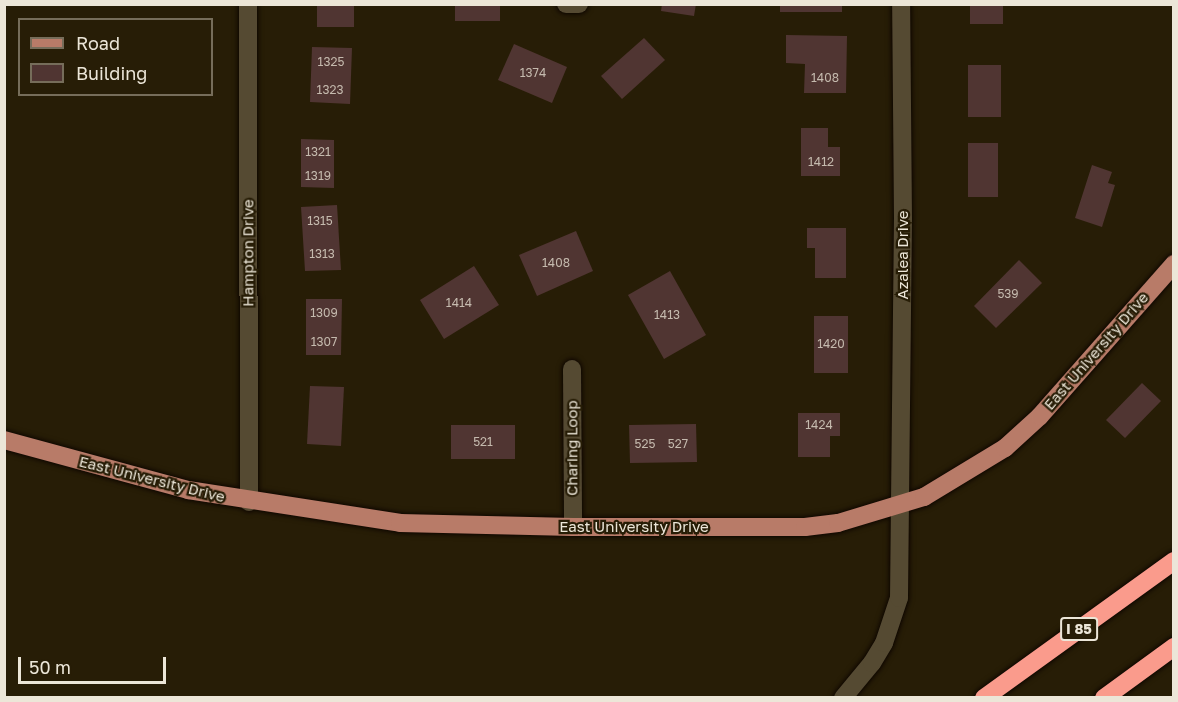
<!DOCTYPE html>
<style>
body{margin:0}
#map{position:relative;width:1178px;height:702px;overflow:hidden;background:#271d06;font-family:"Golos Text",sans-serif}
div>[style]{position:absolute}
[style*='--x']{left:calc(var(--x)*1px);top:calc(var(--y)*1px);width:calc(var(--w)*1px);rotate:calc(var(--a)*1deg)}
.building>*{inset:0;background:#503532}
.roads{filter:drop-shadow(0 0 2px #0f0700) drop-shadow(0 0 2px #0f0700)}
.minor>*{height:18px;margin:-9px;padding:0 9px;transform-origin:9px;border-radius:9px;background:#554a32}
.major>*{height:18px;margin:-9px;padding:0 9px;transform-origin:9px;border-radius:9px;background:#b87b68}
.highway>*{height:18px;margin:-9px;padding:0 9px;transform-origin:9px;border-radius:9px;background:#fa9b8c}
span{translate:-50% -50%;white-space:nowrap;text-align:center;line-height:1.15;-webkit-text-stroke:4.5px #271d06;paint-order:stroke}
.number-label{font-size:12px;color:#c5baae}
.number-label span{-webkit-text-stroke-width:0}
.shield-label span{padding:2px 4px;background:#271d06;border:2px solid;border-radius:4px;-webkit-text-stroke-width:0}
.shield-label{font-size:14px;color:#ece6d8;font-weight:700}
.street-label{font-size:15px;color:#ece6d8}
.frame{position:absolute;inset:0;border:6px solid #ece6d8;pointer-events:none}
.legend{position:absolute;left:18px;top:18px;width:195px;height:78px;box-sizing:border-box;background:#271d06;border:2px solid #766d5a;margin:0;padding:8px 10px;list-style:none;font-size:18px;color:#ece6d8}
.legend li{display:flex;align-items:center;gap:12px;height:30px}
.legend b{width:30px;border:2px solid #766d5a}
.scale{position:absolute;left:18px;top:657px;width:148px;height:27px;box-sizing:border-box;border:3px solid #ece6d8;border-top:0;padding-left:8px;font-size:18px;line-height:21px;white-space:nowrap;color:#ece6d8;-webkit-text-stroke:4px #271d06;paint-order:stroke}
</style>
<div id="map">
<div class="building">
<div style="clip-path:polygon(317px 4px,354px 4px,354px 27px,317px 27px)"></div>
<div style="clip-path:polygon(455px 4px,500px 4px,500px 21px,455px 21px)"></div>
<div style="clip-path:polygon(662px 4px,696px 4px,694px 16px,661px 11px)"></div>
<div style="clip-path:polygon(780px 4px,842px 4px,842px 12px,780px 12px)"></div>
<div style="clip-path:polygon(970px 4px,1003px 4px,1003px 24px,970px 24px)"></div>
<div style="clip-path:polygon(786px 35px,847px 36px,846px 93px,804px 93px,805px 64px,786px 63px)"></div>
<div style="clip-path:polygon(644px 38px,665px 60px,622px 99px,601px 76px)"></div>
<div style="clip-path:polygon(514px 44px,567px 67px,552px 103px,498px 80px)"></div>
<div style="clip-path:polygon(312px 47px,352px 48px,350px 104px,310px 102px)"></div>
<div style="clip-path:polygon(968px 65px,1001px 65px,1001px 117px,968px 117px)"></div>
<div style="clip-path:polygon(801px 128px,828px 128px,828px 147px,840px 147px,840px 176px,801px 176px)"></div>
<div style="clip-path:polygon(301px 139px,334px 140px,334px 188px,301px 187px)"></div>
<div style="clip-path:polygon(968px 143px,998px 143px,998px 197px,968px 197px)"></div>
<div style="clip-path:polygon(1092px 165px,1112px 172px,1108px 183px,1115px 185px,1102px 227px,1075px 218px)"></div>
<div style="clip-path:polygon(337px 205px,341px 270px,305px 271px,301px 207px)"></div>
<div style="clip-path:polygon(807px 228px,846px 228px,846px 278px,815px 278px,815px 248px,807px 248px)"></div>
<div style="clip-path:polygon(576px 231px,593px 271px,537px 296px,519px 255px)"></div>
<div style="clip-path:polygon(1019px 260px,1042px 283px,996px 328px,974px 306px)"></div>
<div style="clip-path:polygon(474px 266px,499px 305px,444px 339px,420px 300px)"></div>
<div style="clip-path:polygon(670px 271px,706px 335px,664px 359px,628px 295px)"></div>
<div style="clip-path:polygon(306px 299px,342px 299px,341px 355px,306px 355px)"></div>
<div style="clip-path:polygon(814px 316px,848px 316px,848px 373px,814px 373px)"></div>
<div style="clip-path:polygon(1142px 383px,1161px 401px,1125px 438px,1106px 420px)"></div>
<div style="clip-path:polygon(310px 386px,344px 387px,341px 446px,307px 444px)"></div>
<div style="clip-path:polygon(798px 413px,840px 413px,840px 436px,830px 436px,830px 457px,798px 457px)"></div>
<div style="clip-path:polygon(696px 424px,697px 462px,630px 463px,629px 425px)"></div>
<div style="clip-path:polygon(451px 425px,515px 425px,515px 459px,451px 459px)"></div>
</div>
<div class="roads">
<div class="minor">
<div style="--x:248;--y:4;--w:498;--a:89.9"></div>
<div style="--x:566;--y:4;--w:13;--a:0"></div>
<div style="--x:572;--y:369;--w:158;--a:89.6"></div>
<div style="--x:843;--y:698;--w:45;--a:-50.4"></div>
<div style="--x:872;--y:663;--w:23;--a:-59"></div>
<div style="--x:884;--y:643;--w:47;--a:-71.6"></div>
<div style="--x:899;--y:598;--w:379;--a:-89.4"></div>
<div style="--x:903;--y:219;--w:215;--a:-90.5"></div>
</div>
<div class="major">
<div style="--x:4;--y:440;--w:191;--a:15.2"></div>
<div style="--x:188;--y:490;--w:215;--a:8.8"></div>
<div style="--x:400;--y:523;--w:173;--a:1.3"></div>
<div style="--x:573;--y:527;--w:232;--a:0"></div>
<div style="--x:805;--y:527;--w:33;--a:-7"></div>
<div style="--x:838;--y:523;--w:90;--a:-16.8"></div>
<div style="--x:924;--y:497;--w:95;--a:-31.2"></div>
<div style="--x:1005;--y:448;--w:47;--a:-42.4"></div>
<div style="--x:1040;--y:416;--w:203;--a:-48.6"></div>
</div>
<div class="highway">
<div style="--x:984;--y:698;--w:234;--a:-35.8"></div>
<div style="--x:1104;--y:698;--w:87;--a:-36.1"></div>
</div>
</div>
<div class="number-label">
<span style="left:331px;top:62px">1325</span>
<span style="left:533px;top:73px">1374</span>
<span style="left:825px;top:78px">1408</span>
<span style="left:330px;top:90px">1323</span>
<span style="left:318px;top:152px">1321</span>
<span style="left:821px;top:162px">1412</span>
<span style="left:318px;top:176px">1319</span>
<span style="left:320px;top:221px">1315</span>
<span style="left:322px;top:254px">1313</span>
<span style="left:556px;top:263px">1408</span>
<span style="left:1008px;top:294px">539</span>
<span style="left:459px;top:303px">1414</span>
<span style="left:324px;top:313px">1309</span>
<span style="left:667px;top:315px">1413</span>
<span style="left:324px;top:342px">1307</span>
<span style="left:831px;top:344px">1420</span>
<span style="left:819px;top:425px">1424</span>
<span style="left:483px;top:442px">521</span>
<span style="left:645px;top:444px">525</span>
<span style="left:678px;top:444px">527</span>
</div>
<div class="shield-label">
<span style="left:1079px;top:629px">I 85</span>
</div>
<div class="street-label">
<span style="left:248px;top:253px;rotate:-90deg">Hampton Drive</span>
<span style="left:903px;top:255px;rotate:-90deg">Azalea Drive</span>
<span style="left:1096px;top:351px;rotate:-49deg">East University Drive</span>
<span style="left:572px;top:448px;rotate:-90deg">Charing Loop</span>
<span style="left:152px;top:479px;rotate:14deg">East University Drive</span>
<span style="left:634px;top:527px">East University Drive</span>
</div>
<div class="frame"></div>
<ul class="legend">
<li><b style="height:8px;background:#b87b68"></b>Road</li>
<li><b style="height:16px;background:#503532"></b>Building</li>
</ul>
<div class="scale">50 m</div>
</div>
